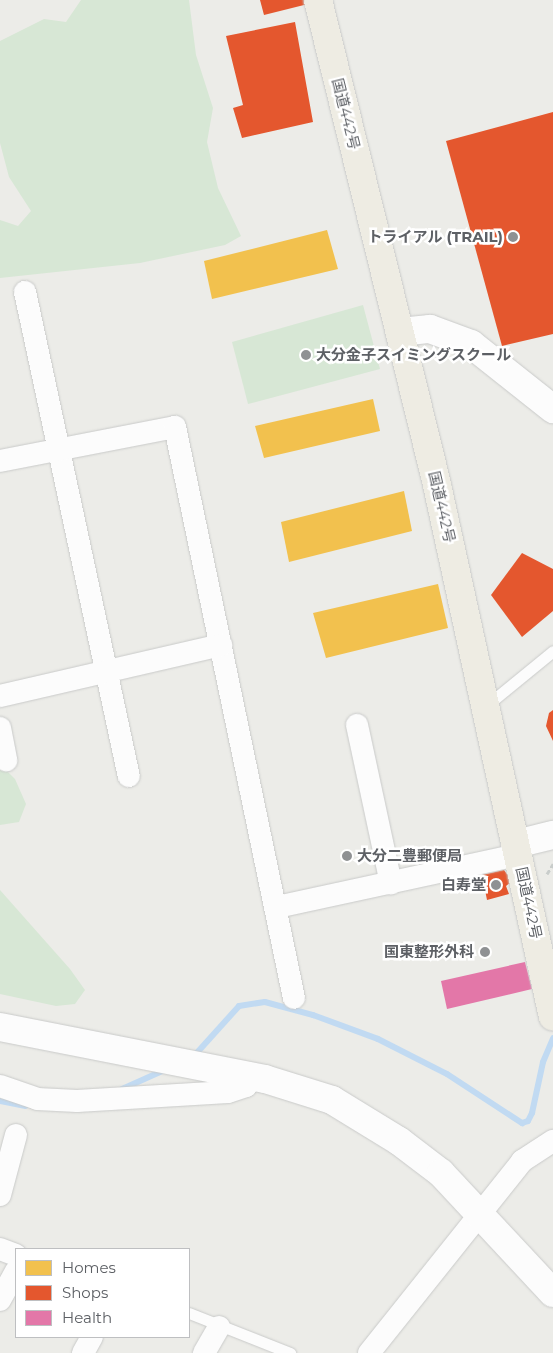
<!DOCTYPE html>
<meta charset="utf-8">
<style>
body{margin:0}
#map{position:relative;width:553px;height:1353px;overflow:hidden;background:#ecece8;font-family:Montserrat,"Noto Sans JP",sans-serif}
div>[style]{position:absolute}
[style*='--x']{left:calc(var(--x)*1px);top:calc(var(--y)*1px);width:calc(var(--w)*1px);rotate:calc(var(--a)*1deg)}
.green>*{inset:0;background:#d7e7d5}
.homes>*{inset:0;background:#f2c14e}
.shops>*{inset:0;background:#e4572e}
.health>*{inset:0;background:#e377a8}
.stream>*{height:6px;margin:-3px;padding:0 3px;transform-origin:3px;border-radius:3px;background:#c1daf2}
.path>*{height:3px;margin-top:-1.5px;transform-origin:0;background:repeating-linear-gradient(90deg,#c9cdcb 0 5px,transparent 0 7.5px)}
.roads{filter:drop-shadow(0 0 1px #c9cac9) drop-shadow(0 0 1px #c9cac9)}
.lane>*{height:11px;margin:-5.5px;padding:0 5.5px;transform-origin:5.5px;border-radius:5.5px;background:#fcfcfc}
.street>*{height:22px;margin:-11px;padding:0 11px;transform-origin:11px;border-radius:11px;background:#fcfcfc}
.secondary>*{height:28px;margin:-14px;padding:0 14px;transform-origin:14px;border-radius:14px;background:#fcfcfc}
.highway>*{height:28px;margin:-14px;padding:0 14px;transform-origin:14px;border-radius:14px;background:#eeece3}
.dots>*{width:14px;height:14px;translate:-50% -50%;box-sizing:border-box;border:2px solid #fff;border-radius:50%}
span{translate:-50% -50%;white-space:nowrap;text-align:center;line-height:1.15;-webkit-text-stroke:5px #fff;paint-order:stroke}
.street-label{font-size:15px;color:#5d6065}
.poi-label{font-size:15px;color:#5d6065;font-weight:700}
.right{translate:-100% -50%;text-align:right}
.left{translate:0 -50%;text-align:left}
.legend{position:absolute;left:15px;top:1248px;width:175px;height:90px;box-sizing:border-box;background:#fff;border:1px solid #bebfc1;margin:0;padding:6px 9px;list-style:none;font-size:15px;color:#5d6065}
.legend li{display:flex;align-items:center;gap:10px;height:25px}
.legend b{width:25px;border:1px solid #bebfc1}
</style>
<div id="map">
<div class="green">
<div style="clip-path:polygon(81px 0,189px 0,196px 55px,213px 108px,207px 142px,218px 188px,241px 236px,225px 245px,140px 263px,0 278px,0 220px,18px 226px,31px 211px,9px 177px,0 143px,0 41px,44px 19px,66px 22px)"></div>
<div style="clip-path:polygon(363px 305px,380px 369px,248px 404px,232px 342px)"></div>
<div style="clip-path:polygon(0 764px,15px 779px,26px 804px,19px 822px,0 825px)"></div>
<div style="clip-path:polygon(0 890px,70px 969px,85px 990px,75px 1004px,56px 1006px,0 994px)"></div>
</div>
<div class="homes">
<div style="clip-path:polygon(327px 230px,338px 269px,212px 299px,204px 261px)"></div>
<div style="clip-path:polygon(373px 399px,380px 431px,264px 458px,255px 426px)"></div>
<div style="clip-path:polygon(404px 491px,412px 531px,289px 562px,281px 522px)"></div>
<div style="clip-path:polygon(438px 584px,448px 628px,326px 658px,313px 613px)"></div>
</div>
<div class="shops">
<div style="clip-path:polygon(260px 0,307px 0,308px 4px,264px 15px)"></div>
<div style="clip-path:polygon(295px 22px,313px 122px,242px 138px,233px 108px,243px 105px,226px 36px)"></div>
<div style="clip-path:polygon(553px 112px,553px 334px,502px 346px,446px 141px)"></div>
<div style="clip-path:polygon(522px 553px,553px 569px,553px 611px,522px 637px,491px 595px)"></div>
<div style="clip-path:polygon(553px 710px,553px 741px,546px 726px,549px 713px)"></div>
<div style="clip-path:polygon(504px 870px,512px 881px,506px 886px,509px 894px,487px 900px,482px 875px)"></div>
</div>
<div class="health">
<div style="clip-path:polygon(525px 962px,532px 989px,447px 1009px,441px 981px)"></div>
</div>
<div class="stream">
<div style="--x:194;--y:1056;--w:67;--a:-48"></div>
<div style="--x:239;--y:1006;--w:26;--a:-9"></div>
<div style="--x:265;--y:1002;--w:50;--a:15.2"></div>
<div style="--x:313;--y:1015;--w:69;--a:20.3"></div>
<div style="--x:378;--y:1039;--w:77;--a:26.9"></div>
<div style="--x:447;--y:1074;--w:90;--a:33.2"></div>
<div style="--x:522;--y:1123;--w:6;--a:-18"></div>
<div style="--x:528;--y:1121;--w:9;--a:-63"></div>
<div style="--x:532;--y:1113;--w:52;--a:-77.8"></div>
<div style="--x:543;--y:1062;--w:26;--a:-67"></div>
<div style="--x:122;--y:1089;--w:49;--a:-24"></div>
<div style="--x:0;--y:1101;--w:26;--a:11"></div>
</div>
<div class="path">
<div style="--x:547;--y:874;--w:12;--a:-59"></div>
</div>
<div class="roads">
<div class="lane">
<div style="--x:487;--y:705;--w:85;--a:-39.3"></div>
<div style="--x:189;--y:1313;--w:109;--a:21.6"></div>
</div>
<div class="street">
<div style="--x:25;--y:292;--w:495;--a:77.9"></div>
<div style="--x:0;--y:461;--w:178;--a:-11"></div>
<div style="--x:175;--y:427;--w:583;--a:78.23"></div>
<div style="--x:0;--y:696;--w:227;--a:-13"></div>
<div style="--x:357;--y:725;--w:162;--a:77.9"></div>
<div style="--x:0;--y:728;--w:33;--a:79"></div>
<div style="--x:277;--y:907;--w:247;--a:-12.2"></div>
<div style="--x:0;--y:1086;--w:39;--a:19"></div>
<div style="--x:37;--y:1099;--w:40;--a:2.9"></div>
<div style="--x:77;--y:1101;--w:151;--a:-3.4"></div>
<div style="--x:228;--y:1092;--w:19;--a:-18"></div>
<div style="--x:246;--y:1086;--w:10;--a:-73"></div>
<div style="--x:0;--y:1195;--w:62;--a:-75.1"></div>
<div style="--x:0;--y:1249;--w:17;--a:21"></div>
<div style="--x:0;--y:1300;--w:33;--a:-61"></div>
<div style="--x:83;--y:1353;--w:18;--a:-61"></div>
<div style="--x:204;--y:1353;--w:30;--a:-60"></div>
<div style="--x:369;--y:1353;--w:246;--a:-51.4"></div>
<div style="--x:522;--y:1161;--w:37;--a:-33"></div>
</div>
<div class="secondary">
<div style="--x:400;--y:332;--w:30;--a:-6"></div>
<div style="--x:430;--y:329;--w:44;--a:20.1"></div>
<div style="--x:471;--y:344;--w:105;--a:38.4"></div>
<div style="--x:516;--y:844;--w:38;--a:-14"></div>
<div style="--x:0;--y:1027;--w:270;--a:11.1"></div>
<div style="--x:265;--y:1079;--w:70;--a:17.4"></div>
<div style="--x:332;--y:1100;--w:79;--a:31.5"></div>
<div style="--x:399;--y:1141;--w:53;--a:37.3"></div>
<div style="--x:441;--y:1173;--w:164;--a:47"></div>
</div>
<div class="highway">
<div style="--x:318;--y:0;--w:499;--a:76.2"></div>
<div style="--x:437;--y:485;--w:544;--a:77.7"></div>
</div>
</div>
<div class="dots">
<div style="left:513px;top:237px;background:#8f9193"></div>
<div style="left:306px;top:355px;background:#8f9193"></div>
<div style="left:347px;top:856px;background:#8f9193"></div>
<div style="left:496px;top:885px;background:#8f9193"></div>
<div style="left:485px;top:952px;background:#8f9193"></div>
</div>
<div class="street-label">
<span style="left:346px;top:114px;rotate:76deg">国道442号</span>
<span style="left:442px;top:507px;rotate:77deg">国道442号</span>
<span style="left:529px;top:903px;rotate:78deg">国道442号</span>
</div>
<div class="poi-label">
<span class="right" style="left:503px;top:237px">トライアル (TRAIL)</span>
<span class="left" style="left:316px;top:355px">大分金子スイミングスクール</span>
<span class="left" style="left:357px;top:856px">大分二豊郵便局</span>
<span class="right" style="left:486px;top:885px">白寿堂</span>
<span class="right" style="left:474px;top:952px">国東整形外科</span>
</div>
<ul class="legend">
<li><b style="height:14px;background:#f2c14e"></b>Homes</li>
<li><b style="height:14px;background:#e4572e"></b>Shops</li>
<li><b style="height:14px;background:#e377a8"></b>Health</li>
</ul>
</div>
